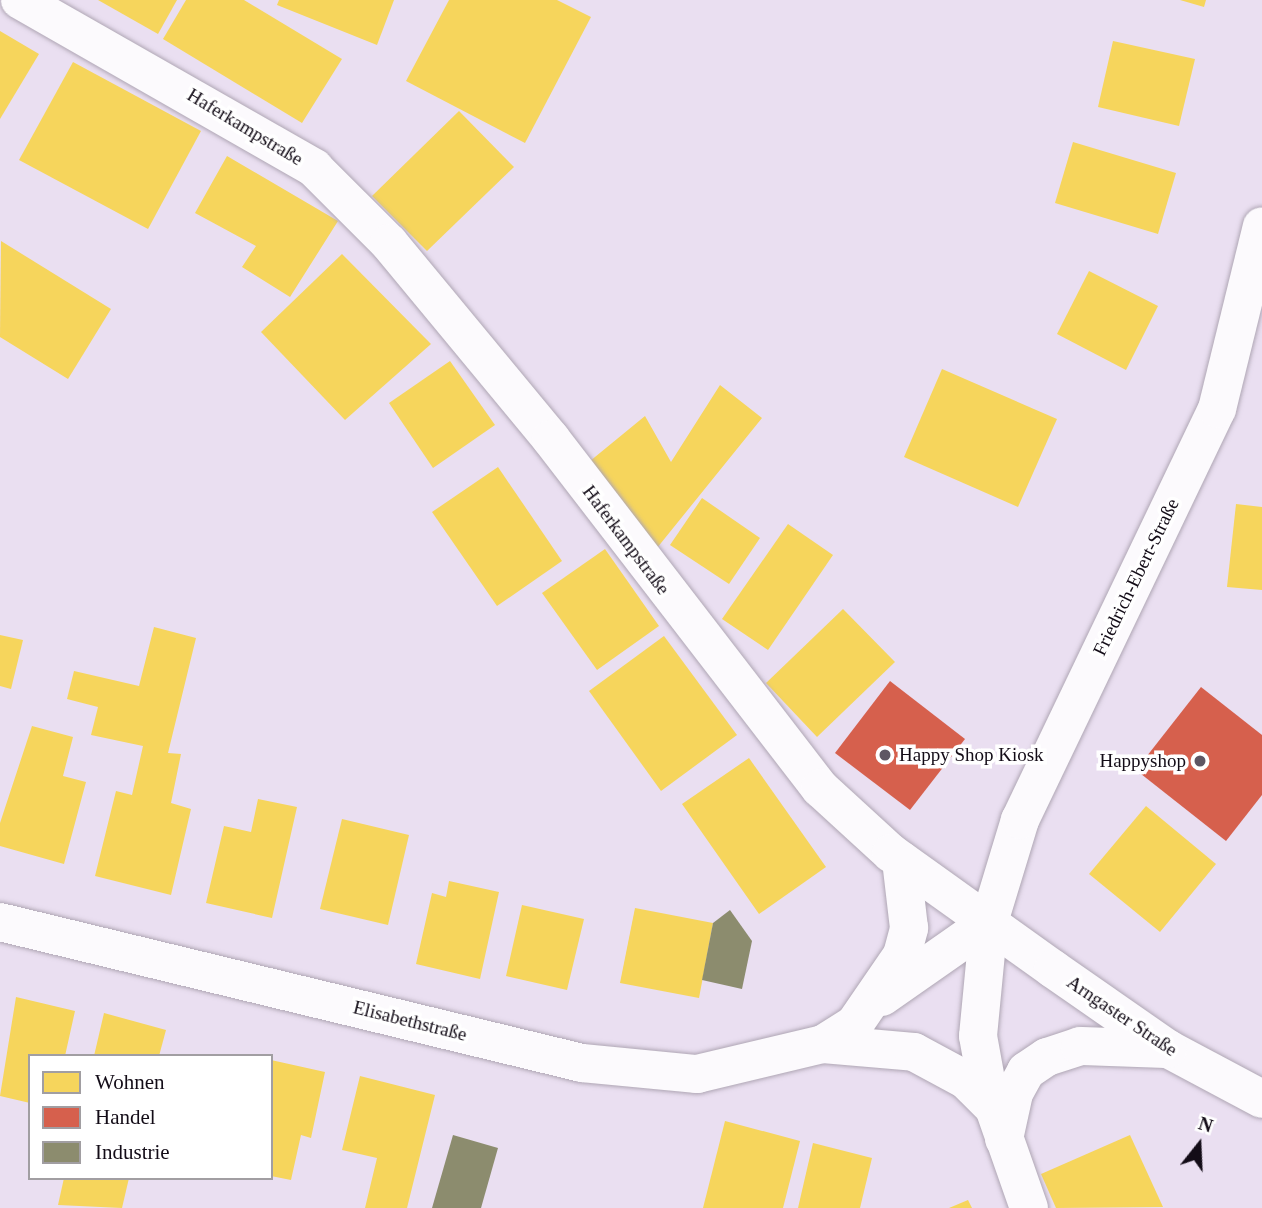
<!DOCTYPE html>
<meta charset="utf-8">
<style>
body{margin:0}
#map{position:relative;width:1262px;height:1208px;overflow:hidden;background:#eadff1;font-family:Georgia,serif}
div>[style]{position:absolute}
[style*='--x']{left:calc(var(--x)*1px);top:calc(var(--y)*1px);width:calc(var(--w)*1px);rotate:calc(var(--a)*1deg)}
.homes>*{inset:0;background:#f6d55c}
.shops>*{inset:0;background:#d6604d}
.industry>*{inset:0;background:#8c8c6e}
.roads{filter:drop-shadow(0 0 2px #afa6b4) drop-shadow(0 0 2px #afa6b4)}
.minor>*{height:38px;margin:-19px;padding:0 19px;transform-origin:19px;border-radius:19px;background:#fcfafd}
.dots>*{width:19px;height:19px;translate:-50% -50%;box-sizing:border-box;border:4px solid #fff;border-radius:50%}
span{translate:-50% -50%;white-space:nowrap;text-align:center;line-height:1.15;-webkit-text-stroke:7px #fff;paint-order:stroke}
.street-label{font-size:19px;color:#130c17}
.poi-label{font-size:19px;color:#130c17}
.left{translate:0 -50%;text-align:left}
.right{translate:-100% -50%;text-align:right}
.legend{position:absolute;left:28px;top:1054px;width:245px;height:126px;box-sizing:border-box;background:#fff;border:2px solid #a19ea2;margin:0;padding:9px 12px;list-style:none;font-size:21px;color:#130c17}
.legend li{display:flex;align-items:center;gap:14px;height:35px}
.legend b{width:35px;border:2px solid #a19ea2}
.north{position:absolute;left:1164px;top:1110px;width:70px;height:70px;-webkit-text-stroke:5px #fff;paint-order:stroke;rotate:18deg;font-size:19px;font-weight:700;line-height:28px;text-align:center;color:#130c17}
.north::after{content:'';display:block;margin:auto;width:24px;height:32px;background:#130c17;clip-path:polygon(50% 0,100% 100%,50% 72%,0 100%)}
</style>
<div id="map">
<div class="homes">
<div style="clip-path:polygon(98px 0,177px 0,158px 34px)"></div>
<div style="clip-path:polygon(186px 0,244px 0,342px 59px,302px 123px,163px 39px)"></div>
<div style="clip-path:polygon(279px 0,394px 0,377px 45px,277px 5px)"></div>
<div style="clip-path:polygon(449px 0,557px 0,591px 17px,525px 143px,406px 81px)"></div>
<div style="clip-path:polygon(1180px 0,1206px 0,1204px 7px)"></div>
<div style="clip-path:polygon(0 31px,39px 54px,0 119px)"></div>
<div style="clip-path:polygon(1113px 41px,1195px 59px,1179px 126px,1098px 107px)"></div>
<div style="clip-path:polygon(73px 62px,201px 131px,148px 229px,19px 160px)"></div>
<div style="clip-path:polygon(459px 111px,514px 167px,427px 251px,372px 196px)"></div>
<div style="clip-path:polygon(1073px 142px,1176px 173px,1158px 234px,1055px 203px)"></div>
<div style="clip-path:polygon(227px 156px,338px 221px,290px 297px,242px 267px,256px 246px,195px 213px)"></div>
<div style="clip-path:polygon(1px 241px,111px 309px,68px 379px,0 337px)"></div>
<div style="clip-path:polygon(342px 254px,431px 344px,345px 420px,261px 332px)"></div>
<div style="clip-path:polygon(1089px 271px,1158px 306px,1126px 370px,1057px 334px)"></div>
<div style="clip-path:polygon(450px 361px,495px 425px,433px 468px,389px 403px)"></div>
<div style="clip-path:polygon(942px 369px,1057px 419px,1018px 507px,904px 457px)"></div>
<div style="clip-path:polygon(720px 385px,762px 418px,657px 548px,584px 466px,645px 416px,671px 462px)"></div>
<div style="clip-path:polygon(498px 467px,562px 561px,497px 606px,432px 512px)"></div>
<div style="clip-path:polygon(702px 498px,760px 538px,729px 584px,670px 545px)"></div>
<div style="clip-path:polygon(1236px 504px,1262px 507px,1262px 590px,1227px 587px)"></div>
<div style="clip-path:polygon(788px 524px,833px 555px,768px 650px,722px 619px)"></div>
<div style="clip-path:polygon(605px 549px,659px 626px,597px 670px,542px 593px)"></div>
<div style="clip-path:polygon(843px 609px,895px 662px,817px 737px,766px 683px)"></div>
<div style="clip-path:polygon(154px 627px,196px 638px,168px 753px,181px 754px,171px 803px,191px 809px,171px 895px,95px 876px,116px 791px,132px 795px,143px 746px,91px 735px,98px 707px,67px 699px,74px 671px,139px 686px)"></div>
<div style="clip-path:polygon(0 635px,23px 640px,11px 689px,0 686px)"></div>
<div style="clip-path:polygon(664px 636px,737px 735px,661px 791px,589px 691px)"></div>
<div style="clip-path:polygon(32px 726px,73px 737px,63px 776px,86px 782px,64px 864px,0 846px,0 823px)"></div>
<div style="clip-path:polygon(749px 758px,826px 867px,759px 914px,682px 804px)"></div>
<div style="clip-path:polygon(258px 799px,297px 807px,272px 918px,206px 903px,224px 826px,251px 832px)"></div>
<div style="clip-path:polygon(1146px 806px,1216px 864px,1160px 932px,1089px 874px)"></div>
<div style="clip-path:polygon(342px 819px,409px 835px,388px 925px,320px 909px)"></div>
<div style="clip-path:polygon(449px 881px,499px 892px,480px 979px,416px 964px,432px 893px,446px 897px)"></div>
<div style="clip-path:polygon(522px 905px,584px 919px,567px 990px,506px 976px)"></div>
<div style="clip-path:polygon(635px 908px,713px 923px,699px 998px,620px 983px)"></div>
<div style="clip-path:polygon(16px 997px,75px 1011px,65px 1056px,30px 1056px,30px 1103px,0 1096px)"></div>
<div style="clip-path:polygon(104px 1013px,166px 1030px,159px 1056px,94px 1056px)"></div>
<div style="clip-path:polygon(271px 1060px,325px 1072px,311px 1138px,301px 1135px,291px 1180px,271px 1176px)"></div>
<div style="clip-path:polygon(360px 1076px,435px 1095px,407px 1208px,365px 1208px,377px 1158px,342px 1150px)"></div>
<div style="clip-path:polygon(725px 1121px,800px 1141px,783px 1208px,703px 1208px)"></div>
<div style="clip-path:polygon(1130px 1135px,1163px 1207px,1056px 1208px,1041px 1174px)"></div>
<div style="clip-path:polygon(813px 1143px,872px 1158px,860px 1208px,798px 1208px)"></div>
<div style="clip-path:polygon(64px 1178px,129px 1178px,122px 1208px,58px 1205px)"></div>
<div style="clip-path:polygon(968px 1200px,972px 1208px,949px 1208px)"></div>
</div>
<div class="shops">
<div style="clip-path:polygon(890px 681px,965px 739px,910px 810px,835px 753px)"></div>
<div style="clip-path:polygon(1201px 687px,1262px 735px,1262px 795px,1226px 841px,1136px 770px)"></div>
</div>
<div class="industry">
<div style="clip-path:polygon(730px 910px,752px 941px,742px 989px,702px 980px,713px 923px)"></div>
<div style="clip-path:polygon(453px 1135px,498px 1148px,481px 1208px,432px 1208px)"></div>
</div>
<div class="roads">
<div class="minor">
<div style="--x:20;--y:0;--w:339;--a:29.7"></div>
<div style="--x:314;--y:168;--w:106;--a:45"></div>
<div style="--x:389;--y:243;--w:254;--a:50.4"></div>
<div style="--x:551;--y:439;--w:441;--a:52.4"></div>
<div style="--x:820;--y:788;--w:96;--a:42.5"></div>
<div style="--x:891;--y:853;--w:199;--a:35.6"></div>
<div style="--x:1053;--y:969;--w:140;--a:34.8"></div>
<div style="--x:1168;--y:1049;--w:106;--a:28"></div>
<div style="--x:0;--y:922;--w:599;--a:13.62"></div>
<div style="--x:582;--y:1063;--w:116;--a:5.5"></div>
<div style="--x:697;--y:1074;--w:130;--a:-13.4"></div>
<div style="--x:823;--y:1044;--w:36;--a:-32"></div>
<div style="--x:854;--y:1025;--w:85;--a:-55.6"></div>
<div style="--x:902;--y:955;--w:28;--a:-75"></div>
<div style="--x:909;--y:928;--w:68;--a:-96.7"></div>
<div style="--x:882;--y:997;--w:131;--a:-35"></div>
<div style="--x:823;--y:1044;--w:91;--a:5"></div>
<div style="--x:914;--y:1052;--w:59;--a:28.3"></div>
<div style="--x:966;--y:1080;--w:38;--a:45"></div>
<div style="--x:1004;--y:1139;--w:47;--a:-77.7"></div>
<div style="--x:1014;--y:1093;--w:25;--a:-61"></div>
<div style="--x:1026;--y:1071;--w:25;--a:-34"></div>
<div style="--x:1047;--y:1057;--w:35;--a:-18"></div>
<div style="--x:1080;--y:1046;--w:88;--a:2"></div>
<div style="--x:1029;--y:1208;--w:124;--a:-109.3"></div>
<div style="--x:988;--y:1091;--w:56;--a:-100.3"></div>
<div style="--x:978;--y:1036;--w:115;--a:-84.5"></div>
<div style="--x:989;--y:922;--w:107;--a:-73.1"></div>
<div style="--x:1020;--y:820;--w:456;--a:-64.4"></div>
<div style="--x:1217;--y:409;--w:188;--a:-76.2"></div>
</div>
</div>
<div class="dots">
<div style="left:885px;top:755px;background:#5e5663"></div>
<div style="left:1200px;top:761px;background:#5e5663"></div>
</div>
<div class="street-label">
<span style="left:245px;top:127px;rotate:31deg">Haferkampstraße</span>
<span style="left:626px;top:540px;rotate:53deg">Haferkampstraße</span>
<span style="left:1136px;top:577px;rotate:-64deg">Friedrich-Ebert-Straße</span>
<span style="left:1122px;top:1016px;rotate:34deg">Arngaster Straße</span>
<span style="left:410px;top:1021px;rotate:14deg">Elisabethstraße</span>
</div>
<div class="poi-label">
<span class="left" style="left:899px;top:755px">Happy Shop Kiosk</span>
<span class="right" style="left:1186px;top:761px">Happyshop</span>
</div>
<ul class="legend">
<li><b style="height:19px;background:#f6d55c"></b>Wohnen</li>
<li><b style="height:19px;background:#d6604d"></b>Handel</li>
<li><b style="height:19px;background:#8c8c6e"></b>Industrie</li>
</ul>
<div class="north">N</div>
</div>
